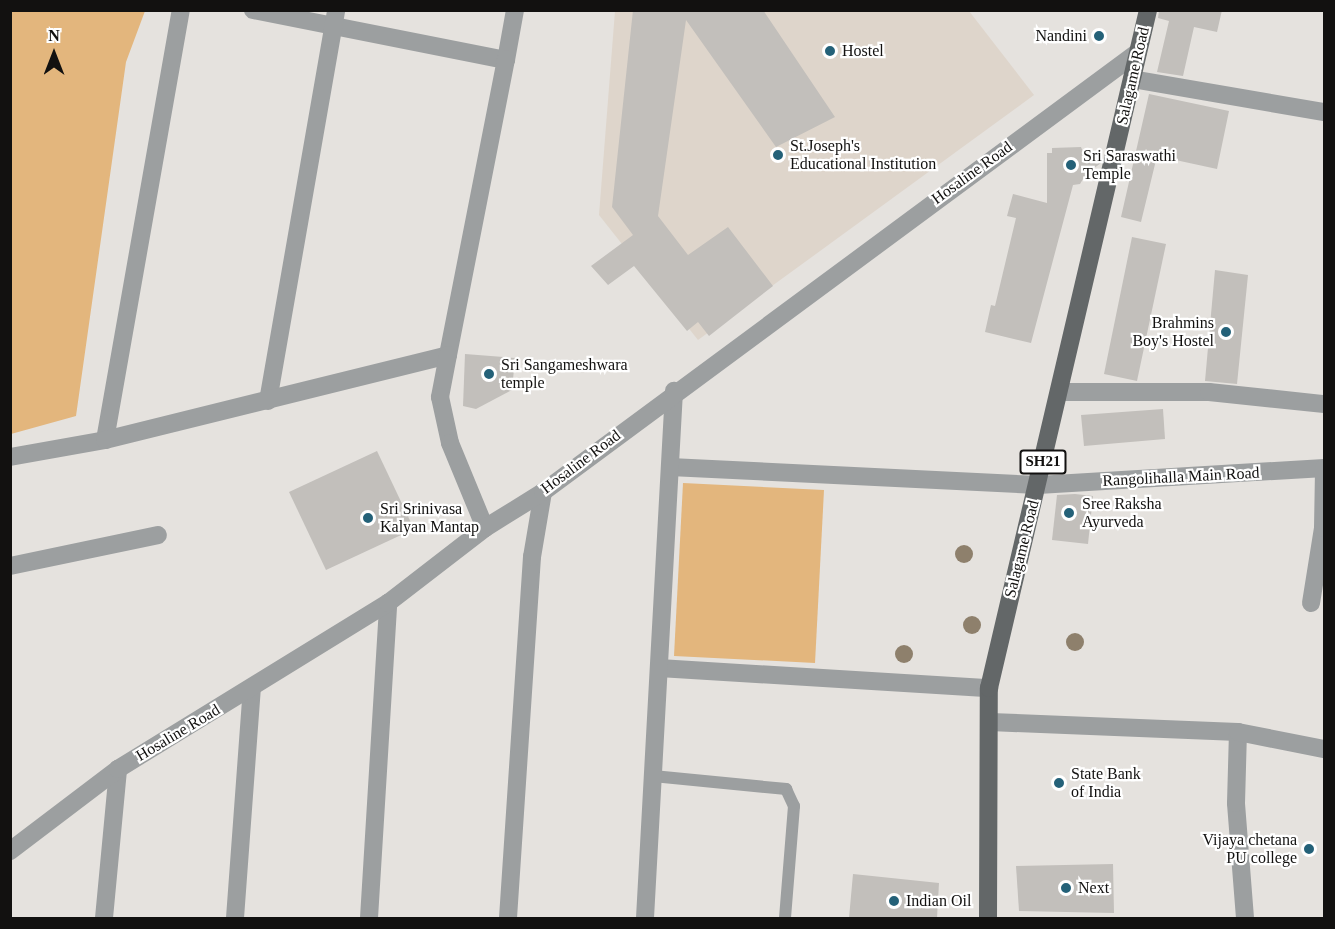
<!DOCTYPE html>
<style>
body{margin:0}
#map{position:relative;width:1335px;height:929px;overflow:hidden;background:#e5e2de;font-family:"Times New Roman",serif}
div>[style]{position:absolute}
[style*='--x']{left:calc(var(--x)*1px);top:calc(var(--y)*1px);width:calc(var(--w)*1px);rotate:calc(var(--a)*1deg)}
.built>*{inset:0;background:#ded5cb}
.green>*{inset:0;background:#e3b67d}
.building>*{inset:0;background:#c2bfbb}
.service>*{height:12px;margin:-6px;padding:0 6px;transform-origin:6px;border-radius:6px;background:#9c9fa0}
.minor>*{height:18px;margin:-9px;padding:0 9px;transform-origin:9px;border-radius:9px;background:#9c9fa0}
.tertiary>*{height:18px;margin:-9px;padding:0 9px;transform-origin:9px;border-radius:9px;background:#9c9fa0}
.primary>*{height:18px;margin:-9px;padding:0 9px;transform-origin:9px;border-radius:9px;background:#636768}
.trees>*{width:18px;height:18px;margin:-9px;border-radius:50%;background:#8e806c}
.dots>*{width:16px;height:16px;translate:-50% -50%;box-sizing:border-box;border:3px solid #fff;border-radius:50%}
span{translate:-50% -50%;white-space:nowrap;text-align:center;line-height:1.15;-webkit-text-stroke:4.5px #fff;paint-order:stroke}
.shield-label span{padding:2px 4px;background:#fff;border:2px solid;border-radius:4px;-webkit-text-stroke-width:0}
.shield-label{font-size:15px;color:#121110;font-weight:700}
.poi-label{font-size:16px;color:#121110}
.right{translate:-100% -50%;text-align:right}
.left{translate:0 -50%;text-align:left}
.street-label{font-size:16px;color:#121110}
.frame{position:absolute;inset:0;border:12px solid #121110;pointer-events:none}
.north{position:absolute;left:24px;top:24px;width:60px;height:60px;-webkit-text-stroke:4px #fff;paint-order:stroke;rotate:0deg;font-size:16px;font-weight:700;line-height:24px;text-align:center;color:#121110}
.north::after{content:'';display:block;margin:auto;width:21px;height:27px;background:#121110;clip-path:polygon(50% 0,100% 100%,50% 72%,0 100%)}
</style>
<div id="map">
<div class="built">
<div style="clip-path:polygon(615px 11px,969px 11px,1034px 95px,698px 340px,599px 215px)"></div>
</div>
<div class="green">
<div style="clip-path:polygon(11px 10px,145px 11px,126px 62px,76px 416px,11px 434px)"></div>
<div style="clip-path:polygon(683px 483px,824px 490px,815px 663px,674px 656px)"></div>
</div>
<div class="building">
<div style="clip-path:polygon(633px 10px,763px 10px,835px 117px,776px 147px,686px 20px,658px 216px,688px 255px,728px 227px,773px 286px,709px 336px,698px 322px,687px 331px,634px 266px,608px 285px,591px 266px,633px 235px,612px 207px)"></div>
<div style="clip-path:polygon(1159px 10px,1222px 10px,1217px 32px,1194px 27px,1183px 76px,1157px 72px,1169px 21px,1158px 18px)"></div>
<div style="clip-path:polygon(1149px 94px,1229px 111px,1217px 169px,1157px 156px,1141px 222px,1121px 217px)"></div>
<div style="clip-path:polygon(1081px 147px,1084px 154px,1090px 154px,1089px 160px,1101px 163px,1086px 174px,1080px 184px,1073px 185px,1031px 343px,985px 332px,991px 305px,995px 306px,1016px 218px,1007px 216px,1013px 194px,1047px 203px,1047px 153px,1052px 153px,1052px 148px)"></div>
<div style="clip-path:polygon(1132px 237px,1166px 244px,1137px 381px,1104px 374px)"></div>
<div style="clip-path:polygon(1215px 270px,1248px 275px,1237px 384px,1205px 381px)"></div>
<div style="clip-path:polygon(465px 354px,515px 358px,512px 390px,476px 409px,463px 406px)"></div>
<div style="clip-path:polygon(1163px 409px,1165px 439px,1084px 446px,1081px 415px)"></div>
<div style="clip-path:polygon(377px 451px,414px 529px,326px 570px,289px 492px)"></div>
<div style="clip-path:polygon(1075px 494px,1093px 496px,1088px 544px,1052px 540px,1057px 495px)"></div>
<div style="clip-path:polygon(1113px 864px,1114px 913px,1019px 911px,1016px 866px)"></div>
<div style="clip-path:polygon(853px 874px,939px 883px,937px 918px,849px 918px)"></div>
</div>
<div class="service">
<div style="--x:653;--y:776;--w:134;--a:5.6"></div>
<div style="--x:786;--y:789;--w:19;--a:65"></div>
<div style="--x:794;--y:806;--w:112;--a:94.6"></div>
</div>
<div class="minor">
<div style="--x:253;--y:10;--w:258;--a:11.2"></div>
<div style="--x:506;--y:60;--w:51;--a:-79.8"></div>
<div style="--x:1132;--y:79;--w:195;--a:9.8"></div>
<div style="--x:448;--y:355;--w:301;--a:-78.9"></div>
<div style="--x:1059;--y:392;--w:150;--a:0"></div>
<div style="--x:1209;--y:392;--w:116;--a:6"></div>
<div style="--x:268;--y:401;--w:397;--a:-80.1"></div>
<div style="--x:105;--y:440;--w:437;--a:-80"></div>
<div style="--x:10;--y:457;--w:97;--a:-10.1"></div>
<div style="--x:105;--y:440;--w:353;--a:-13.9"></div>
<div style="--x:448;--y:355;--w:43;--a:100.8"></div>
<div style="--x:440;--y:397;--w:47;--a:77.7"></div>
<div style="--x:450;--y:443;--w:92;--a:67.6"></div>
<div style="--x:670;--y:467;--w:368;--a:2.8"></div>
<div style="--x:1038;--y:485;--w:287;--a:-3.4"></div>
<div style="--x:10;--y:566;--w:151;--a:-11.8"></div>
<div style="--x:1311;--y:603;--w:76;--a:-80.9"></div>
<div style="--x:1323;--y:528;--w:60;--a:-89"></div>
<div style="--x:659;--y:668;--w:331;--a:3.5"></div>
<div style="--x:990;--y:722;--w:248;--a:2.3"></div>
<div style="--x:104;--y:918;--w:150;--a:-84.6"></div>
<div style="--x:235;--y:918;--w:230;--a:-85.8"></div>
<div style="--x:369;--y:918;--w:316;--a:-86.5"></div>
<div style="--x:508;--y:918;--w:362;--a:-86.2"></div>
<div style="--x:532;--y:557;--w:66;--a:-80.4"></div>
<div style="--x:645;--y:918;--w:528;--a:-86.85"></div>
<div style="--x:1245;--y:918;--w:115;--a:-94.5"></div>
<div style="--x:1236;--y:803;--w:71;--a:-88.4"></div>
<div style="--x:1238;--y:732;--w:88;--a:11.2"></div>
</div>
<div class="tertiary">
<div style="--x:10;--y:851;--w:136;--a:-37.2"></div>
<div style="--x:118;--y:769;--w:317;--a:-31.6"></div>
<div style="--x:388;--y:603;--w:123;--a:-37.7"></div>
<div style="--x:485;--y:528;--w:68;--a:-31.8"></div>
<div style="--x:543;--y:492;--w:740;--a:-36.48"></div>
</div>
<div class="primary">
<div style="--x:988;--y:918;--w:230;--a:-89.8"></div>
<div style="--x:989;--y:688;--w:696;--a:-76.8"></div>
</div>
<div class="trees">
<div style="left:964px;top:554px"></div>
<div style="left:972px;top:625px"></div>
<div style="left:1075px;top:642px"></div>
<div style="left:904px;top:654px"></div>
</div>
<div class="dots">
<div style="left:1099px;top:36px;background:#246178"></div>
<div style="left:830px;top:51px;background:#246178"></div>
<div style="left:778px;top:155px;background:#246178"></div>
<div style="left:1071px;top:165px;background:#246178"></div>
<div style="left:1226px;top:332px;background:#246178"></div>
<div style="left:489px;top:374px;background:#246178"></div>
<div style="left:1069px;top:513px;background:#246178"></div>
<div style="left:368px;top:518px;background:#246178"></div>
<div style="left:1059px;top:783px;background:#246178"></div>
<div style="left:1309px;top:849px;background:#246178"></div>
<div style="left:1066px;top:888px;background:#246178"></div>
<div style="left:894px;top:901px;background:#246178"></div>
</div>
<div class="shield-label">
<span style="left:1043px;top:462px">SH21</span>
</div>
<div class="poi-label">
<span class="right" style="left:1087px;top:36px">Nandini</span>
<span class="left" style="left:842px;top:51px">Hostel</span>
<span class="left" style="left:790px;top:155px">St.Joseph's<br>Educational Institution</span>
<span class="left" style="left:1083px;top:165px">Sri Saraswathi<br>Temple</span>
<span class="right" style="left:1214px;top:332px">Brahmins<br>Boy's Hostel</span>
<span class="left" style="left:501px;top:374px">Sri Sangameshwara<br>temple</span>
<span class="left" style="left:1082px;top:513px">Sree Raksha<br>Ayurveda</span>
<span class="left" style="left:380px;top:518px">Sri Srinivasa<br>Kalyan Mantap</span>
<span class="left" style="left:1071px;top:783px">State Bank<br>of India</span>
<span class="right" style="left:1297px;top:849px">Vijaya chetana<br>PU college</span>
<span class="left" style="left:1078px;top:888px">Next</span>
<span class="left" style="left:906px;top:901px">Indian Oil</span>
</div>
<div class="street-label">
<span style="left:1133px;top:76px;rotate:-77deg">Salagame Road</span>
<span style="left:972px;top:173px;rotate:-36deg">Hosaline Road</span>
<span style="left:581px;top:462px;rotate:-37deg">Hosaline Road</span>
<span style="left:1181px;top:477px;rotate:-3deg">Rangolihalla Main Road</span>
<span style="left:1022px;top:549px;rotate:-76deg">Salagame Road</span>
<span style="left:178px;top:733px;rotate:-31deg">Hosaline Road</span>
</div>
<div class="frame"></div>
<div class="north">N</div>
</div>
